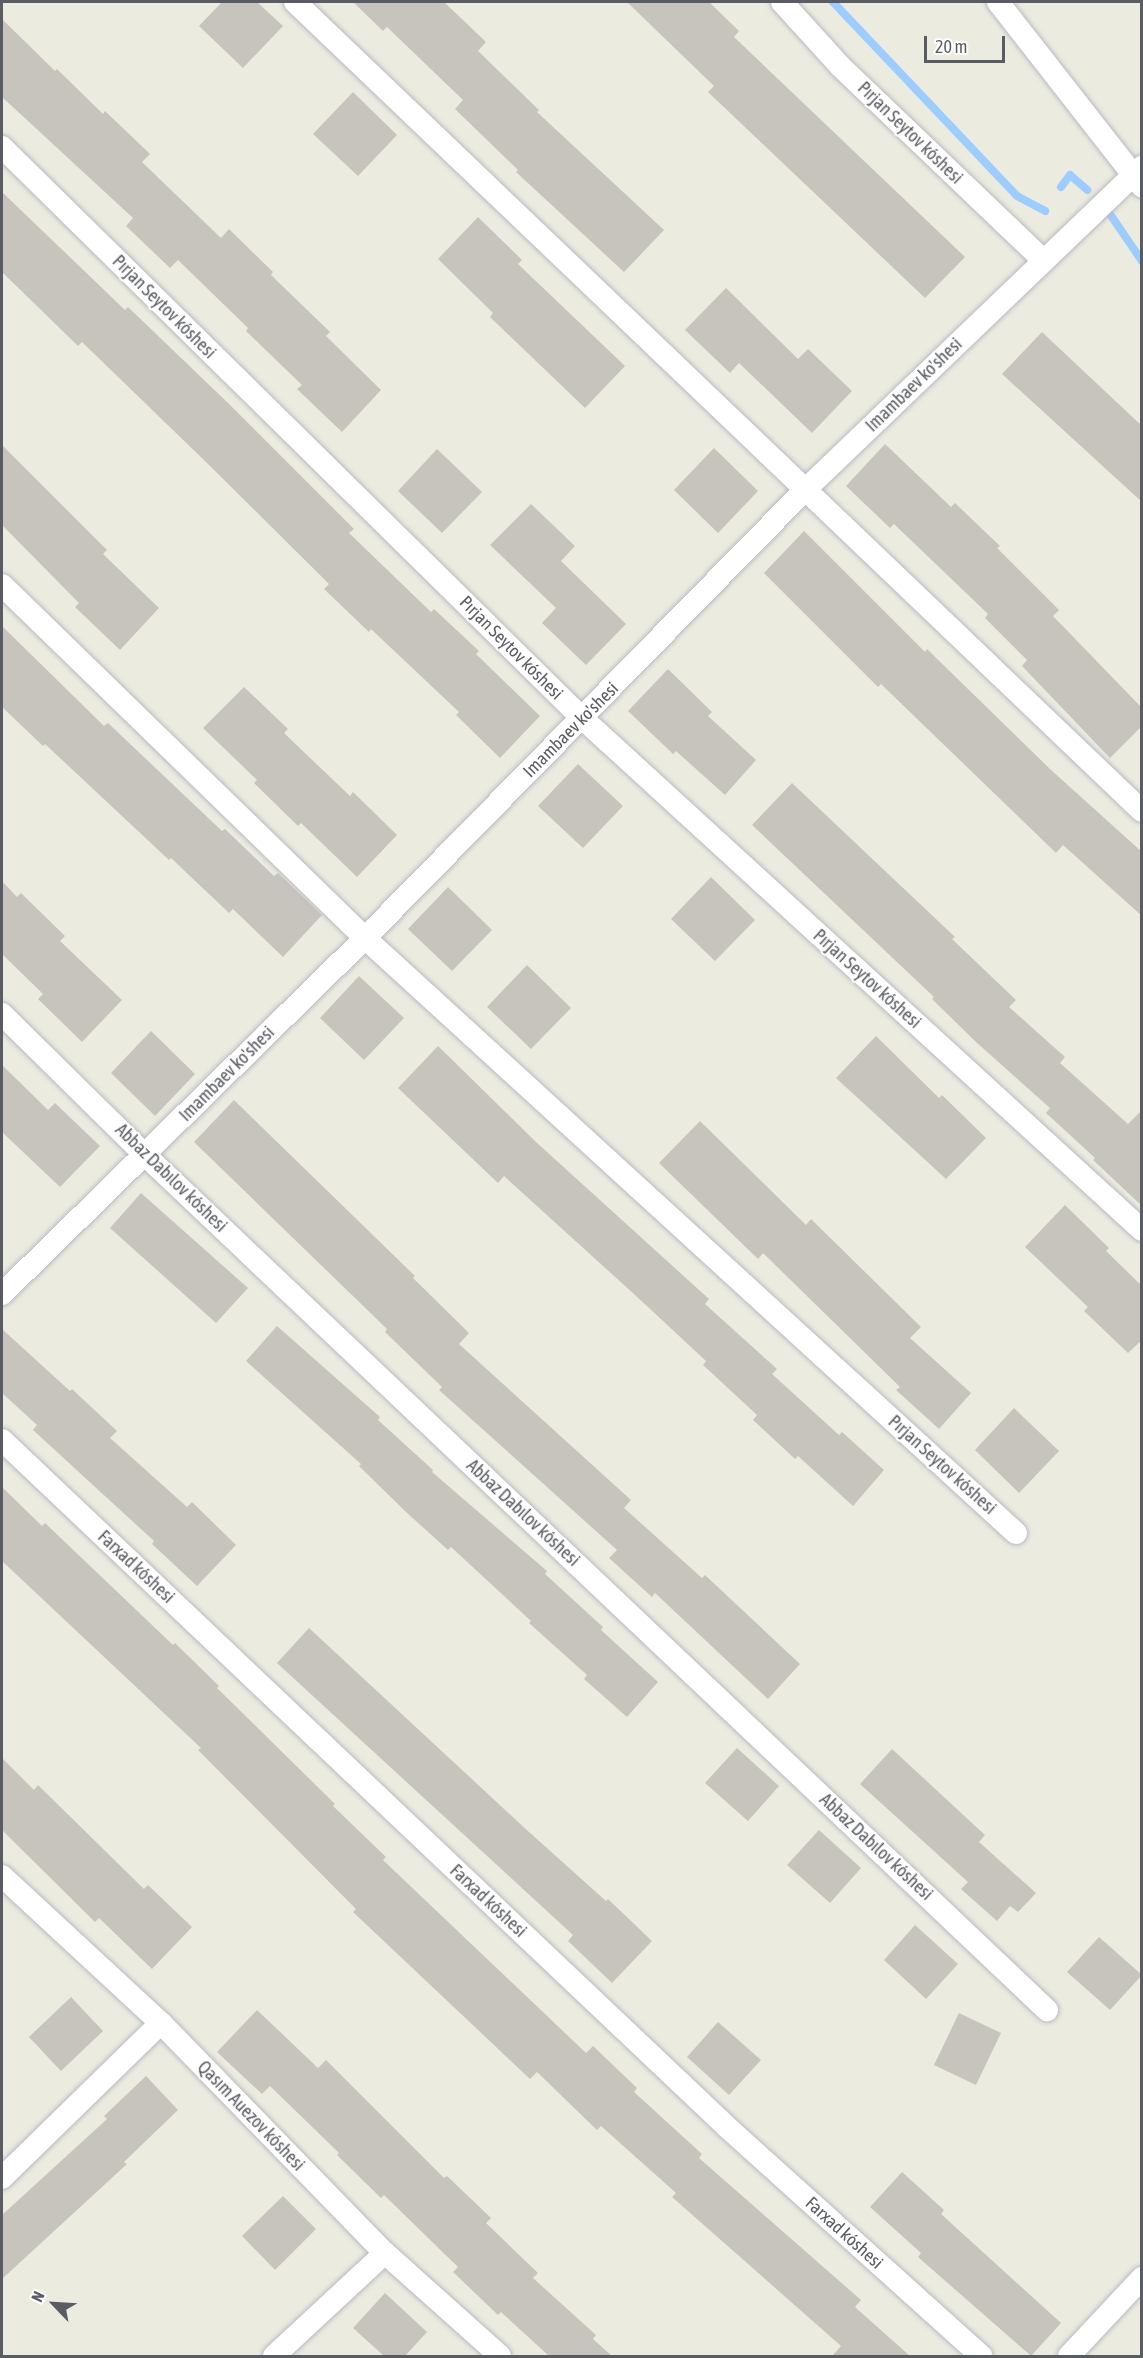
<!DOCTYPE html>
<meta charset="utf-8">
<style>
body{margin:0}
#map{position:relative;width:1143px;height:2358px;overflow:hidden;background:#ecebe0;font-family:"Asap Condensed",sans-serif}
div>[style]{position:absolute}
[style*='--x']{left:calc(var(--x)*1px);top:calc(var(--y)*1px);width:calc(var(--w)*1px);rotate:calc(var(--a)*1deg)}
.stream>*{height:8px;margin:-4px;padding:0 4px;transform-origin:4px;border-radius:4px;background:#9dcdff}
.building>*{inset:0;background:#c7c4bd}
.roads{filter:drop-shadow(0 0 2px #b8bac0) drop-shadow(0 0 2px #b8bac0)}
.street>*{height:22px;margin:-11px;padding:0 11px;transform-origin:11px;border-radius:11px;background:#fff}
span{translate:-50% -50%;white-space:nowrap;text-align:center;line-height:1.15;-webkit-text-stroke:4.5px #fff;paint-order:stroke}
.street-label{font-size:18px;color:#595c62}
.frame{position:absolute;inset:0;border:3px solid #595c62;pointer-events:none}
.north{position:absolute;left:24px;top:2274px;width:60px;height:60px;-webkit-text-stroke:4px #fff;paint-order:stroke;rotate:295deg;font-size:16px;font-weight:700;line-height:24px;text-align:center;color:#595c62}
.north::after{content:'';display:block;margin:auto;width:21px;height:27px;background:#595c62;clip-path:polygon(50% 0,100% 100%,50% 72%,0 100%)}
.scale{position:absolute;left:924px;top:36px;width:81px;height:27px;box-sizing:border-box;border:3px solid #595c62;border-top:0;padding-left:8px;font-size:18px;line-height:21px;white-space:nowrap;color:#595c62;-webkit-text-stroke:4px #fff;paint-order:stroke}
</style>
<div id="map">
<div class="stream">
<div style="--x:833;--y:2;--w:267;--a:46.5"></div>
<div style="--x:1017;--y:196;--w:32;--a:28"></div>
<div style="--x:1061;--y:187;--w:15;--a:-53"></div>
<div style="--x:1070;--y:175;--w:23;--a:41"></div>
<div style="--x:1110;--y:214;--w:57;--a:55.8"></div>
</div>
<div class="building">
<div style="clip-path:polygon(222px 2px,257px 2px,283px 26px,243px 68px,199px 26px)"></div>
<div style="clip-path:polygon(353px 2px,444px 2px,486px 42px,478px 51px,539px 110px,537px 112px,664px 230px,624px 272px,516px 172px,518px 170px,455px 109px,463px 100px,387px 27px,383px 31px)"></div>
<div style="clip-path:polygon(627px 2px,709px 2px,739px 31px,734px 37px,965px 257px,925px 298px,708px 92px,714px 86px)"></div>
<div style="clip-path:polygon(2px 19px,55px 71px,57px 69px,103px 114px,105px 111px,150px 154px,142px 162px,221px 238px,229px 229px,273px 272px,271px 275px,330px 332px,326px 336px,381px 390px,342px 432px,297px 389px,302px 385px,246px 331px,248px 328px,178px 260px,170px 268px,126px 226px,133px 218px,2px 97px)"></div>
<div style="clip-path:polygon(353px 92px,397px 135px,358px 176px,313px 134px)"></div>
<div style="clip-path:polygon(2px 192px,125px 310px,128px 307px,227px 402px,354px 529px,349px 533px,431px 612px,434px 609px,479px 651px,476px 654px,540px 716px,500px 758px,456px 715px,459px 712px,371px 629px,369px 632px,324px 589px,329px 584px,207px 463px,82px 342px,78px 346px,2px 272px)"></div>
<div style="clip-path:polygon(478px 217px,522px 260px,518px 264px,625px 366px,585px 408px,490px 317px,493px 313px,438px 259px)"></div>
<div style="clip-path:polygon(726px 288px,798px 359px,808px 349px,852px 391px,812px 433px,739px 363px,730px 373px,685px 330px)"></div>
<div style="clip-path:polygon(1042px 332px,1142px 426px,1142px 502px,1002px 374px)"></div>
<div style="clip-path:polygon(885px 444px,951px 507px,955px 503px,1000px 546px,997px 548px,1059px 610px,1053px 616px,1142px 708px,1142px 726px,1110px 758px,1022px 666px,1027px 660px,985px 618px,988px 614px,894px 524px,890px 528px,846px 486px)"></div>
<div style="clip-path:polygon(2px 445px,107px 550px,103px 554px,159px 608px,120px 650px,75px 607px,79px 603px,2px 525px)"></div>
<div style="clip-path:polygon(714px 448px,758px 491px,718px 533px,674px 490px)"></div>
<div style="clip-path:polygon(437px 449px,482px 492px,442px 533px,398px 491px)"></div>
<div style="clip-path:polygon(531px 504px,575px 546px,561px 561px,626px 624px,586px 665px,542px 623px,556px 608px,490px 545px)"></div>
<div style="clip-path:polygon(804px 531px,925px 652px,927px 649px,1050px 769px,1142px 852px,1142px 916px,1063px 845px,1056px 853px,881px 684px,878px 687px,764px 573px)"></div>
<div style="clip-path:polygon(2px 626px,104px 726px,108px 723px,222px 831px,225px 829px,274px 876px,278px 873px,322px 915px,283px 957px,233px 909px,229px 913px,171px 858px,169px 860px,45px 744px,43px 746px,2px 707px)"></div>
<div style="clip-path:polygon(668px 669px,712px 712px,708px 716px,756px 760px,725px 795px,676px 751px,673px 754px,628px 711px)"></div>
<div style="clip-path:polygon(244px 687px,288px 729px,284px 733px,350px 796px,353px 792px,397px 835px,357px 877px,301px 823px,298px 826px,254px 783px,257px 780px,203px 728px)"></div>
<div style="clip-path:polygon(578px 764px,623px 806px,583px 848px,538px 806px)"></div>
<div style="clip-path:polygon(792px 783px,955px 937px,952px 939px,1016px 1000px,1009px 1007px,1065px 1057px,1060px 1063px,1128px 1124px,1142px 1110px,1142px 1206px,1093px 1160px,1095px 1158px,1046px 1113px,1050px 1108px,976px 1042px,932px 999px,934px 997px,752px 825px)"></div>
<div style="clip-path:polygon(711px 877px,755px 920px,715px 961px,671px 919px)"></div>
<div style="clip-path:polygon(2px 881px,17px 897px,21px 893px,65px 936px,60px 941px,122px 1000px,82px 1042px,38px 999px,43px 994px,2px 954px)"></div>
<div style="clip-path:polygon(448px 887px,492px 930px,452px 971px,408px 929px)"></div>
<div style="clip-path:polygon(527px 965px,571px 1008px,531px 1049px,487px 1007px)"></div>
<div style="clip-path:polygon(359px 976px,404px 1018px,364px 1060px,320px 1018px)"></div>
<div style="clip-path:polygon(151px 1031px,195px 1074px,155px 1116px,111px 1073px)"></div>
<div style="clip-path:polygon(876px 1036px,939px 1098px,942px 1095px,986px 1138px,946px 1179px,836px 1078px)"></div>
<div style="clip-path:polygon(438px 1046px,536px 1142px,709px 1299px,705px 1304px,777px 1369px,772px 1374px,839px 1435px,842px 1432px,884px 1470px,853px 1506px,798px 1456px,795px 1459px,753px 1420px,757px 1415px,703px 1365px,706px 1361px,635px 1295px,504px 1176px,498px 1183px,398px 1088px)"></div>
<div style="clip-path:polygon(2px 1065px,48px 1110px,55px 1103px,100px 1146px,60px 1187px,2px 1132px)"></div>
<div style="clip-path:polygon(234px 1100px,415px 1276px,413px 1278px,469px 1333px,459px 1344px,631px 1500px,624px 1508px,702px 1578px,705px 1575px,800px 1664px,768px 1699px,655px 1593px,652px 1597px,609px 1558px,617px 1550px,439px 1390px,442px 1387px,385px 1332px,387px 1329px,194px 1142px)"></div>
<div style="clip-path:polygon(700px 1121px,806px 1225px,811px 1219px,921px 1327px,910px 1338px,971px 1393px,939px 1429px,896px 1390px,900px 1387px,763px 1253px,758px 1259px,659px 1163px)"></div>
<div style="clip-path:polygon(141px 1193px,248px 1288px,216px 1323px,110px 1228px)"></div>
<div style="clip-path:polygon(1065px 1205px,1109px 1248px,1106px 1251px,1142px 1286px,1142px 1340px,1128px 1353px,1084px 1311px,1088px 1307px,1025px 1247px)"></div>
<div style="clip-path:polygon(277px 1326px,380px 1417px,378px 1420px,433px 1470px,432px 1472px,547px 1571px,545px 1574px,603px 1627px,601px 1630px,658px 1682px,627px 1717px,584px 1679px,587px 1675px,529px 1623px,531px 1621px,451px 1547px,448px 1550px,405px 1511px,359px 1466px,361px 1464px,246px 1361px)"></div>
<div style="clip-path:polygon(2px 1329px,70px 1391px,72px 1389px,117px 1431px,110px 1438px,187px 1507px,192px 1502px,236px 1545px,197px 1586px,152px 1544px,154px 1541px,33px 1430px,37px 1425px,2px 1393px)"></div>
<div style="clip-path:polygon(1014px 1408px,1059px 1451px,1019px 1493px,975px 1450px)"></div>
<div style="clip-path:polygon(2px 1487px,42px 1526px,45px 1523px,173px 1645px,175px 1643px,219px 1686px,217px 1688px,335px 1804px,333px 1806px,386px 1857px,383px 1860px,586px 2053px,593px 2046px,637px 2088px,634px 2092px,702px 2154px,699px 2158px,861px 2300px,855px 2307px,910px 2356px,832px 2356px,841px 2346px,672px 2197px,676px 2193px,601px 2126px,597px 2130px,537px 2072px,530px 2079px,353px 1912px,356px 1909px,198px 1750px,201px 1748px,2px 1561px)"></div>
<div style="clip-path:polygon(309px 1628px,529px 1832px,606px 1901px,608px 1899px,652px 1941px,612px 1983px,568px 1941px,573px 1935px,277px 1663px)"></div>
<div style="clip-path:polygon(737px 1748px,779px 1786px,748px 1821px,705px 1783px)"></div>
<div style="clip-path:polygon(892px 1749px,985px 1835px,979px 1842px,1036px 1893px,1018px 1912px,1010px 1906px,997px 1921px,961px 1889px,968px 1882px,860px 1784px)"></div>
<div style="clip-path:polygon(2px 1758px,34px 1790px,38px 1785px,144px 1889px,148px 1885px,192px 1927px,152px 1969px,99px 1918px,95px 1922px,2px 1830px)"></div>
<div style="clip-path:polygon(819px 1830px,861px 1868px,830px 1903px,787px 1865px)"></div>
<div style="clip-path:polygon(915px 1925px,958px 1964px,926px 1999px,884px 1960px)"></div>
<div style="clip-path:polygon(1099px 1937px,1142px 1975px,1110px 2010px,1067px 1972px)"></div>
<div style="clip-path:polygon(71px 1997px,103px 2031px,61px 2071px,29px 2037px)"></div>
<div style="clip-path:polygon(257px 2010px,318px 2068px,326px 2060px,444px 2178px,447px 2176px,491px 2218px,486px 2223px,538px 2273px,533px 2278px,596px 2335px,593px 2339px,612px 2356px,549px 2356px,501px 2312px,498px 2315px,453px 2272px,458px 2267px,384px 2195px,381px 2198px,337px 2155px,339px 2153px,270px 2086px,262px 2094px,217px 2052px)"></div>
<div style="clip-path:polygon(959px 2013px,1001px 2033px,976px 2085px,934px 2065px)"></div>
<div style="clip-path:polygon(718px 2022px,761px 2060px,729px 2095px,687px 2057px)"></div>
<div style="clip-path:polygon(146px 2076px,178px 2110px,124px 2162px,127px 2164px,2px 2279px,2px 2215px,107px 2119px,104px 2116px)"></div>
<div style="clip-path:polygon(902px 2172px,944px 2210px,941px 2214px,1061px 2323px,1031px 2356px,918px 2257px,921px 2253px,870px 2207px)"></div>
<div style="clip-path:polygon(283px 2196px,316px 2229px,275px 2270px,242px 2236px)"></div>
<div style="clip-path:polygon(385px 2293px,427px 2332px,405px 2356px,384px 2356px,353px 2328px)"></div>
</div>
<div class="roads">
<div class="street">
<div style="--x:295;--y:2;--w:1171;--a:43.69"></div>
<div style="--x:782;--y:2;--w:86;--a:47.8"></div>
<div style="--x:840;--y:66;--w:281;--a:43.7"></div>
<div style="--x:998;--y:2;--w:234;--a:52"></div>
<div style="--x:2;--y:147;--w:814;--a:44.55"></div>
<div style="--x:582;--y:718;--w:759;--a:42.44"></div>
<div style="--x:2;--y:585;--w:506;--a:44.2"></div>
<div style="--x:365;--y:938;--w:882;--a:42.43"></div>
<div style="--x:2;--y:1014;--w:201;--a:44.6"></div>
<div style="--x:145;--y:1155;--w:1243;--a:43.47"></div>
<div style="--x:2;--y:1294;--w:508;--a:-44.44"></div>
<div style="--x:365;--y:938;--w:628;--a:-45.52"></div>
<div style="--x:805;--y:490;--w:467;--a:-43.8"></div>
<div style="--x:2;--y:1440;--w:1000;--a:43.46"></div>
<div style="--x:728;--y:2128;--w:341;--a:42"></div>
<div style="--x:2;--y:1876;--w:217;--a:42.8"></div>
<div style="--x:161;--y:2023;--w:321;--a:45.8"></div>
<div style="--x:385;--y:2253;--w:154;--a:41.8"></div>
<div style="--x:2;--y:2178;--w:222;--a:-44.3"></div>
<div style="--x:274;--y:2356;--w:151;--a:-42.9"></div>
<div style="--x:1069;--y:2356;--w:107;--a:-46.9"></div>
</div>
</div>
<div class="street-label">
<span style="left:910px;top:133px;rotate:44deg">Pırjan Seytov kóshesi</span>
<span style="left:164px;top:307px;rotate:45deg">Pırjan Seytov kóshesi</span>
<span style="left:914px;top:385px;rotate:-44deg">Imambaev ko'shesi</span>
<span style="left:511px;top:648px;rotate:45deg">Pırjan Seytov kóshesi</span>
<span style="left:571px;top:730px;rotate:-45deg">Imambaev ko'shesi</span>
<span style="left:867px;top:979px;rotate:42deg">Pırjan Seytov kóshesi</span>
<span style="left:227px;top:1074px;rotate:-45deg">Imambaev ko'shesi</span>
<span style="left:171px;top:1178px;rotate:44deg">Abbaz Dabılov kóshesi</span>
<span style="left:942px;top:1465px;rotate:42deg">Pırjan Seytov kóshesi</span>
<span style="left:523px;top:1513px;rotate:43deg">Abbaz Dabılov kóshesi</span>
<span style="left:136px;top:1567px;rotate:43deg">Farxad kóshesi</span>
<span style="left:876px;top:1847px;rotate:43deg">Abbaz Dabılov kóshesi</span>
<span style="left:488px;top:1901px;rotate:43deg">Farxad kóshesi</span>
<span style="left:251px;top:2116px;rotate:46deg">Qasım Auezov kóshesi</span>
<span style="left:844px;top:2233px;rotate:42deg">Farxad kóshesi</span>
</div>
<div class="frame"></div>
<div class="north">N</div>
<div class="scale">20 m</div>
</div>
